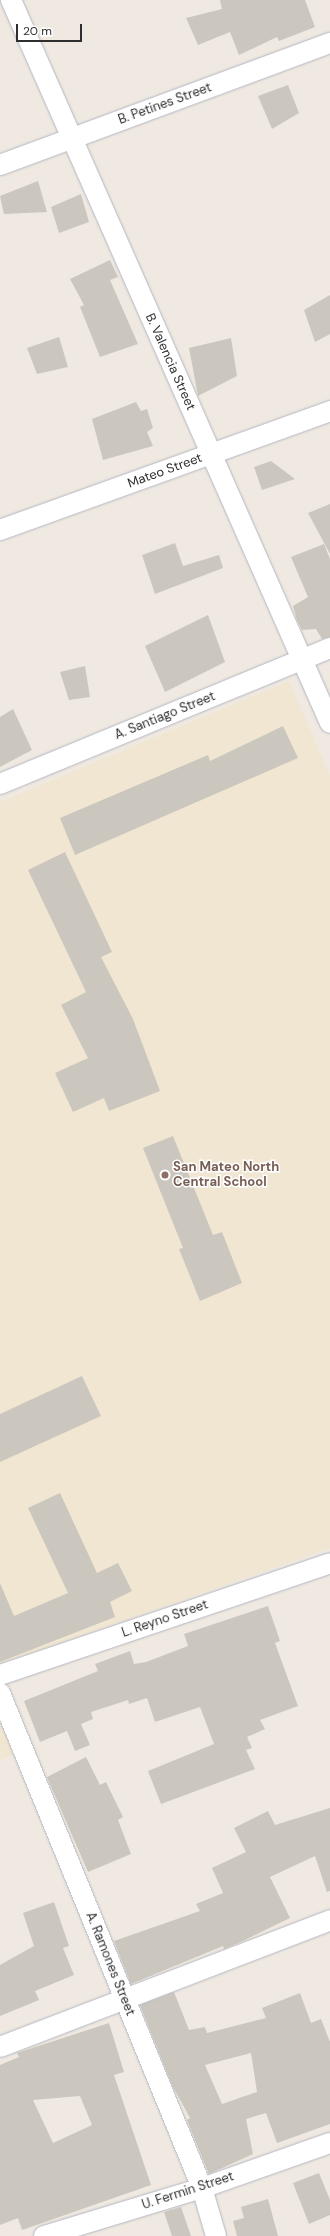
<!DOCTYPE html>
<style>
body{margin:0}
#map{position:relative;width:330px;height:2236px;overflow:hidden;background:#efe9e1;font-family:"DM Sans",sans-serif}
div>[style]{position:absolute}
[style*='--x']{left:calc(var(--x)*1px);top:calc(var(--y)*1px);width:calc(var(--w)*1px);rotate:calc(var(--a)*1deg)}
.education>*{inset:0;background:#f0e6d1}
.building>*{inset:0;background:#cbc7bf}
.roads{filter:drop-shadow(0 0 1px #b4b7c1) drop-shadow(0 0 1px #b4b7c1)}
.street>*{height:20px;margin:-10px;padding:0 10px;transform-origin:10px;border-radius:10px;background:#fff}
.dots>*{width:11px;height:11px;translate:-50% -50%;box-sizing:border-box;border:2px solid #fff;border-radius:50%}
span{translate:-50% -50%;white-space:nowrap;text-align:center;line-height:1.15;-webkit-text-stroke:3px #fff;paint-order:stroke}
.street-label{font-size:13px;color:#2e2e2e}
.education-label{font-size:13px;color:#785e54;font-weight:700}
.left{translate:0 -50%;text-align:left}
.scale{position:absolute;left:16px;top:24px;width:66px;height:18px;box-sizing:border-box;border:2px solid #2e2e2e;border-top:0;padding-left:5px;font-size:12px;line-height:14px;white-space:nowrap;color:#2e2e2e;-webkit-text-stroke:3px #fff;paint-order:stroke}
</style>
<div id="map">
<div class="education">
<div style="clip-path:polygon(289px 681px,330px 776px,330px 1548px,0 1664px,0 802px)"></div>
<div style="clip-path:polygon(0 1712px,17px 1753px,0 1760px)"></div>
</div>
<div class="building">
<div style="clip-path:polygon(220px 0,305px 0,315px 27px,279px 41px,277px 37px,239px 55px,230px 32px,198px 45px,186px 18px,222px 9px)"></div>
<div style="clip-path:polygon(288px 85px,299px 113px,272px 129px,258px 96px)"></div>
<div style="clip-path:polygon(38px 181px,47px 212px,4px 214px,0 196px)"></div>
<div style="clip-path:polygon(81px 194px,89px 222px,59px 233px,51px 207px)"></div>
<div style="clip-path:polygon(110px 260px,118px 277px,110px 280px,138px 344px,100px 357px,80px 307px,84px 305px,70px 279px)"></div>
<div style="clip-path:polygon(330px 295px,330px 334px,315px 342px,304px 310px)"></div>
<div style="clip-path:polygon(59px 337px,68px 367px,37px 374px,27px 348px)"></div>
<div style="clip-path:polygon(231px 338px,237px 376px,198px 396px,189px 348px)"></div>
<div style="clip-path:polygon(136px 402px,141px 411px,147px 409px,153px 428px,147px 432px,153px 446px,103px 460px,92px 419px)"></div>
<div style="clip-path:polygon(271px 461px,295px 479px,262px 490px,254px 467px)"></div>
<div style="clip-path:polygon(330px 504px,330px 554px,308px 513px)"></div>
<div style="clip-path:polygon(175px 543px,183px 566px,219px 555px,223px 568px,155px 594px,142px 555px)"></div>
<div style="clip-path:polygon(324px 544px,330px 559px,330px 637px,322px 639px,316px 629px,302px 630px,297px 620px,293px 606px,308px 597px,291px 557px)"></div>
<div style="clip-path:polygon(208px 615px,225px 662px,165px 692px,145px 646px)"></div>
<div style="clip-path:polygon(85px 666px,90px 697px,69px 700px,60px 672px)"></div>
<div style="clip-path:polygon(13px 709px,32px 750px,0 767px,0 717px)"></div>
<div style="clip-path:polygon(283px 726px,298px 758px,75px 855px,60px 818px,208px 755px,210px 761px)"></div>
<div style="clip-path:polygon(65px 852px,112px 952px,101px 957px,133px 1019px,160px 1091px,109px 1111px,104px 1098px,73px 1112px,55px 1073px,88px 1058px,61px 1005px,86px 992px,28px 870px)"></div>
<div style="clip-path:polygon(173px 1136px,213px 1235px,222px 1232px,242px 1283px,200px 1301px,179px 1249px,183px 1248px,143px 1148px)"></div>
<div style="clip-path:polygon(82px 1376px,101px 1416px,0 1462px,0 1414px)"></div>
<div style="clip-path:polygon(60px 1493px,97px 1573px,118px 1563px,132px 1591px,110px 1602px,115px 1617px,0 1662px,0 1583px,14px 1616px,68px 1593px,28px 1508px)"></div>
<div style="clip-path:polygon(268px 1606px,280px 1641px,275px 1643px,298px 1706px,260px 1720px,265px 1729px,247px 1737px,252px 1748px,246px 1750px,255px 1769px,161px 1804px,148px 1771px,214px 1744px,200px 1707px,155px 1722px,147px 1698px,129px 1704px,128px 1700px,91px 1712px,93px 1719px,81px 1724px,90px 1745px,75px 1751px,67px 1731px,40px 1742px,24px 1701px,98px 1671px,95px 1664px,130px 1651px,134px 1664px,146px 1662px,188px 1646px,184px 1634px)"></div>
<div style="clip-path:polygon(86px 1757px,100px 1785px,106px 1782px,123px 1817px,118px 1820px,131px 1854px,88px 1872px,47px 1777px)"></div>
<div style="clip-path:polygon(330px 1808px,330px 1891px,327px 1892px,315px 1856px,270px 1877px,290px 1918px,245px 1940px,224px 1949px,223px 1946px,131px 1984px,114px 1941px,200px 1911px,196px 1904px,223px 1893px,212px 1868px,246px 1852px,234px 1828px,268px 1811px,275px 1825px)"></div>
<div style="clip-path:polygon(54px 1902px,69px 1946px,63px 1948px,74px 1975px,35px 1991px,39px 2000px,0 2016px,0 1965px,34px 1946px,23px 1913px)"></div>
<div style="clip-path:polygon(evenodd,174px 1992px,189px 2030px,205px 2027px,207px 2033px,266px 2018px,262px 2008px,300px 1993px,311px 2023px,321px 2019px,330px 2042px,330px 2124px,277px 2143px,266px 2113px,246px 2119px,253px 2154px,209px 2174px,187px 2120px,190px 2118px,173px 2087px,140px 2005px,174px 1992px,251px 2053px,257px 2092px,222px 2104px,205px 2065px,251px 2053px)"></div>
<div style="clip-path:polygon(evenodd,109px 2023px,124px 2072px,114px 2075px,151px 2185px,22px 2230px,18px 2218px,0 2225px,0 2065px,19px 2057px,17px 2053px,109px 2023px,80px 2096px,92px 2125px,53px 2143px,33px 2100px,80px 2096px)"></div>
<div style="clip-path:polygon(319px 2173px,330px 2200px,330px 2215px,309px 2224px,293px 2183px)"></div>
<div style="clip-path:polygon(268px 2199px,278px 2236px,237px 2236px,233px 2221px,244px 2218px,241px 2207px)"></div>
<div style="clip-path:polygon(181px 2207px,191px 2236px,172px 2236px,164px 2212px)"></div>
</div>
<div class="roads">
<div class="street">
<div style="--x:11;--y:0;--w:790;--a:66.19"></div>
<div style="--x:0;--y:165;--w:352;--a:-20.3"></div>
<div style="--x:0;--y:530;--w:351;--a:-19.8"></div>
<div style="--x:0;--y:784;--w:357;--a:-22.4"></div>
<div style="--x:0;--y:1675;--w:348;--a:-18.7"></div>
<div style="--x:0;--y:1693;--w:535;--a:67.8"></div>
<div style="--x:202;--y:2188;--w:50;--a:73.7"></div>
<div style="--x:0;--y:2047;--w:354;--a:-21"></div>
<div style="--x:44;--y:2236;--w:165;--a:-16.9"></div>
<div style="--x:202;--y:2188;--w:136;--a:-19.4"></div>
</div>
</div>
<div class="dots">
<div style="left:165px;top:1175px;background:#8d6e63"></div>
</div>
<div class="street-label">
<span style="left:165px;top:104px;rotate:-20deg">B. Petines Street</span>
<span style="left:170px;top:362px;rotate:66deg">B. Valencia Street</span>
<span style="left:165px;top:471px;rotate:-20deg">Mateo Street</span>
<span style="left:165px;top:716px;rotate:-22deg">A. Santiago Street</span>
<span style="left:165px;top:1619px;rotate:-19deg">L. Reyno Street</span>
<span style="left:110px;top:1964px;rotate:68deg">A. Ramones Street</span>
<span style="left:188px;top:2191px;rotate:-18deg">U. Fermin Street</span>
</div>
<div class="education-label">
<span class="left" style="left:173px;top:1175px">San Mateo North<br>Central School</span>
</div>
<div class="scale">20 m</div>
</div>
